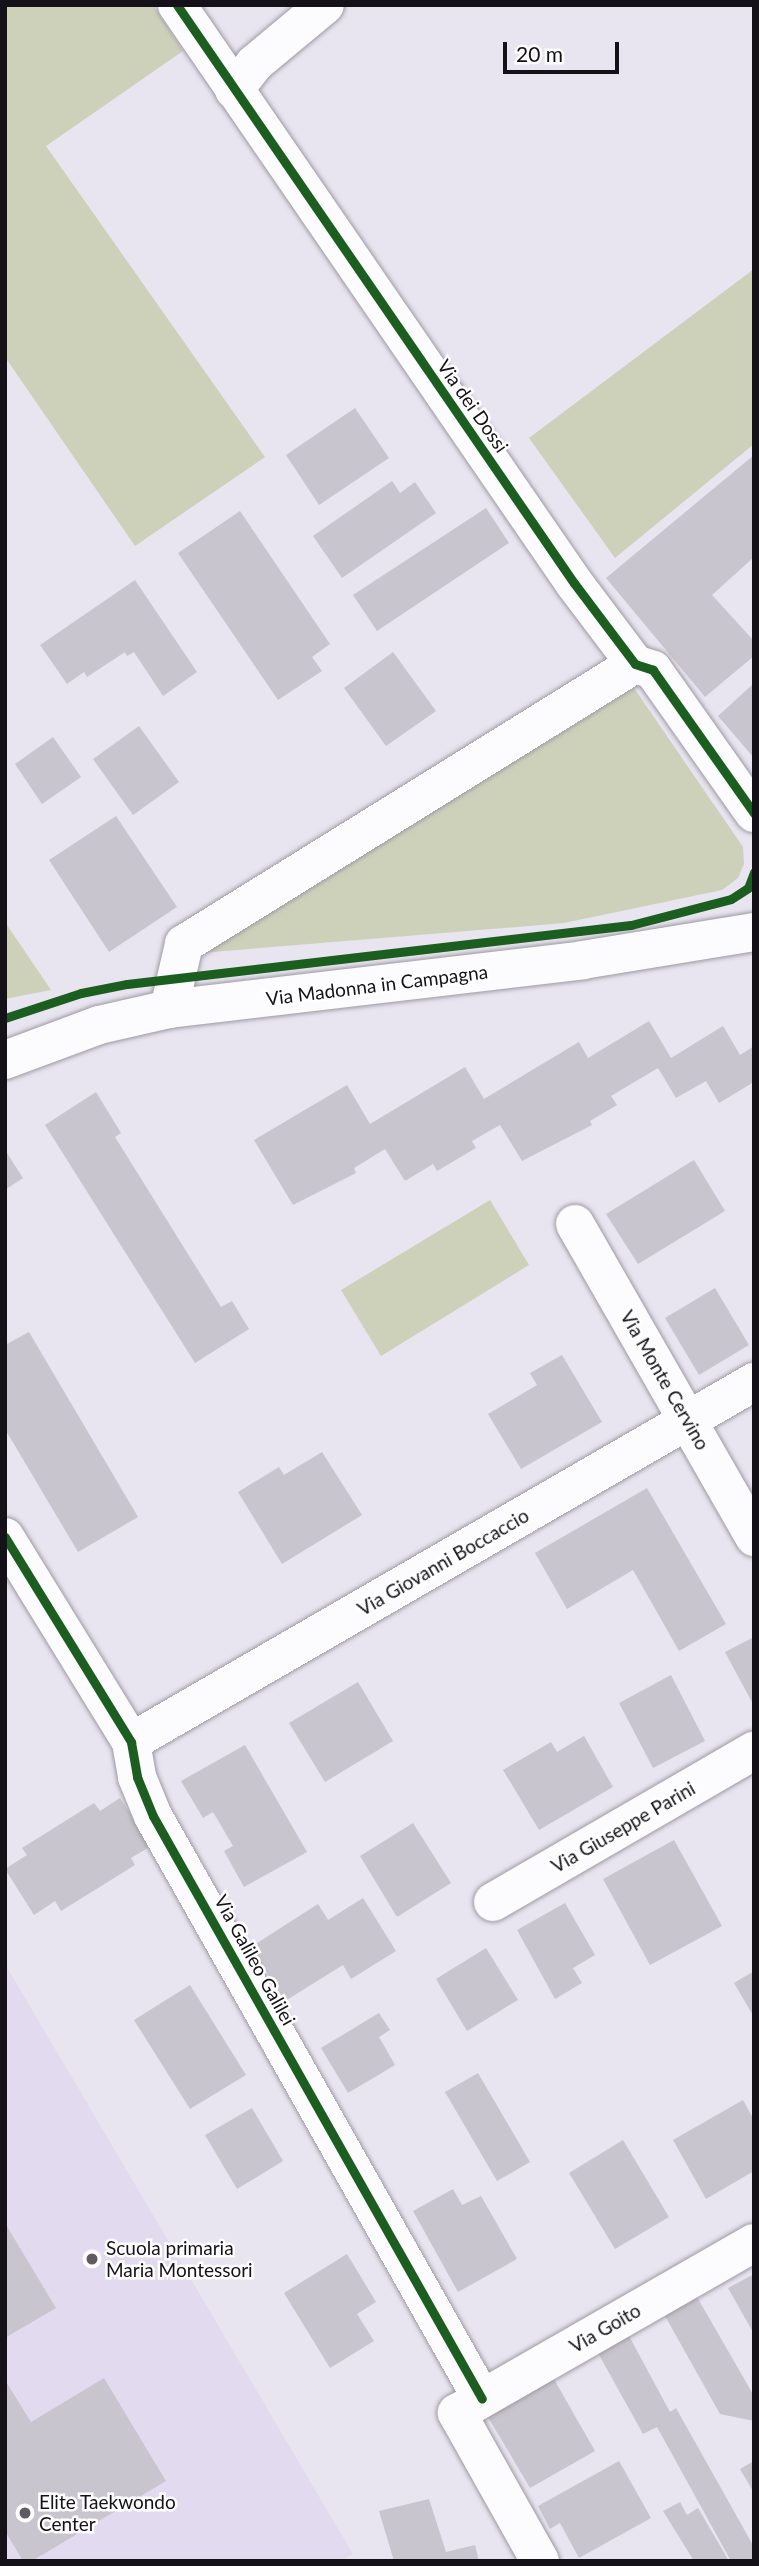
<!DOCTYPE html>
<style>
body{margin:0}
#map{position:relative;width:759px;height:2566px;overflow:hidden;background:#e8e4f0;font-family:Lato,sans-serif}
div>[style]{position:absolute}
[style*='--x']{left:calc(var(--x)*1px);top:calc(var(--y)*1px);width:calc(var(--w)*1px);rotate:calc(var(--a)*1deg)}
.built>*{inset:0;background:#e2dbf0}
.green>*{inset:0;background:#ced1ba}
.building>*{inset:0;background:#c9c5ce}
.roads{filter:drop-shadow(0 0 2px #9d9aa2) drop-shadow(0 0 2px #9d9aa2)}
.minor>*{height:38px;margin:-19px;padding:0 19px;transform-origin:19px;border-radius:19px;background:#fcfbfd}
.cycleway>*{height:9px;margin:-4.5px;padding:0 4.5px;transform-origin:4.5px;border-radius:4.5px;background:#1b5e20}
.dots>*{width:19px;height:19px;translate:-50% -50%;box-sizing:border-box;border:4px solid #fff;border-radius:50%}
span{translate:-50% -50%;white-space:nowrap;text-align:center;line-height:1.15;-webkit-text-stroke:5px #fff;paint-order:stroke}
.street-label{font-size:19px;color:#141118}
.poi-label{font-size:19px;color:#141118}
.left{translate:0 -50%;text-align:left}
.frame{position:absolute;inset:0;border:7px solid #141118;pointer-events:none}
.scale{position:absolute;left:503px;top:42px;width:116px;height:32px;box-sizing:border-box;border:4px solid #141118;border-top:0;padding-left:9px;font-size:21px;line-height:24px;white-space:nowrap;color:#141118;-webkit-text-stroke:5px #fff;paint-order:stroke}
</style>
<div id="map">
<div class="built">
<div style="clip-path:polygon(5px 1964px,353px 2554px,341px 2561px,5px 2561px)"></div>
</div>
<div class="green">
<div style="clip-path:polygon(5px 5px,153px 5px,183px 51px,46px 146px,265px 457px,135px 546px,5px 357px)"></div>
<div style="clip-path:polygon(754px 269px,754px 444px,615px 558px,529px 438px)"></div>
<div style="clip-path:polygon(634px 688px,743px 847px,744px 864px,738px 878px,722px 890px,564px 923px,201px 953px)"></div>
<div style="clip-path:polygon(5px 922px,51px 990px,5px 999px)"></div>
<div style="clip-path:polygon(490px 1200px,529px 1265px,381px 1356px,341px 1290px)"></div>
</div>
<div class="building">
<div style="clip-path:polygon(355px 408px,389px 458px,319px 505px,286px 455px)"></div>
<div style="clip-path:polygon(754px 455px,754px 557px,712px 595px,754px 641px,754px 656px,705px 697px,606px 578px)"></div>
<div style="clip-path:polygon(392px 481px,400px 493px,415px 482px,436px 513px,342px 578px,313px 536px)"></div>
<div style="clip-path:polygon(486px 508px,509px 543px,377px 631px,353px 595px)"></div>
<div style="clip-path:polygon(240px 511px,330px 644px,312px 657px,322px 671px,278px 700px,178px 553px)"></div>
<div style="clip-path:polygon(135px 580px,197px 672px,163px 696px,134px 652px,127px 656px,125px 652px,87px 677px,84px 672px,67px 684px,40px 645px)"></div>
<div style="clip-path:polygon(393px 652px,436px 711px,386px 746px,344px 688px)"></div>
<div style="clip-path:polygon(752px 685px,754px 687px,754px 758px,718px 716px)"></div>
<div style="clip-path:polygon(139px 726px,179px 782px,133px 815px,93px 759px)"></div>
<div style="clip-path:polygon(53px 737px,81px 777px,42px 804px,15px 764px)"></div>
<div style="clip-path:polygon(116px 816px,177px 907px,109px 952px,49px 860px)"></div>
<div style="clip-path:polygon(649px 1021px,671px 1058px,723px 1026px,740px 1055px,754px 1046px,754px 1082px,719px 1103px,706px 1081px,676px 1098px,658px 1068px,611px 1096px,617px 1105px,590px 1121px,592px 1125px,522px 1161px,500px 1125px,472px 1141px,476px 1148px,437px 1171px,433px 1164px,405px 1181px,385px 1149px,354px 1168px,356px 1173px,293px 1205px,254px 1140px,347px 1085px,370px 1124px,465px 1067px,484px 1099px,579px 1042px,588px 1058px)"></div>
<div style="clip-path:polygon(96px 1092px,121px 1133px,115px 1137px,221px 1307px,232px 1301px,249px 1329px,195px 1363px,45px 1125px)"></div>
<div style="clip-path:polygon(5px 1150px,23px 1178px,5px 1190px)"></div>
<div style="clip-path:polygon(694px 1160px,725px 1211px,638px 1264px,606px 1214px)"></div>
<div style="clip-path:polygon(715px 1288px,749px 1345px,699px 1375px,665px 1318px)"></div>
<div style="clip-path:polygon(29px 1332px,138px 1517px,78px 1552px,5px 1429px,5px 1345px)"></div>
<div style="clip-path:polygon(562px 1355px,602px 1422px,521px 1469px,488px 1414px,537px 1385px,530px 1373px)"></div>
<div style="clip-path:polygon(322px 1452px,362px 1515px,282px 1564px,238px 1492px,279px 1467px,284px 1475px)"></div>
<div style="clip-path:polygon(647px 1488px,726px 1624px,679px 1651px,633px 1570px,567px 1609px,535px 1553px)"></div>
<div style="clip-path:polygon(754px 1637px,754px 1706px,725px 1652px)"></div>
<div style="clip-path:polygon(671px 1675px,705px 1741px,653px 1768px,619px 1703px)"></div>
<div style="clip-path:polygon(358px 1682px,393px 1741px,325px 1782px,289px 1723px)"></div>
<div style="clip-path:polygon(584px 1736px,613px 1787px,539px 1830px,503px 1770px,551px 1742px,557px 1752px)"></div>
<div style="clip-path:polygon(245px 1745px,307px 1852px,244px 1887px,224px 1851px,233px 1846px,213px 1812px,203px 1818px,181px 1781px)"></div>
<div style="clip-path:polygon(120px 1798px,151px 1846px,131px 1858px,135px 1865px,61px 1911px,55px 1901px,34px 1915px,5px 1869px,27px 1855px,22px 1848px,94px 1803px,100px 1811px)"></div>
<div style="clip-path:polygon(413px 1823px,451px 1883px,397px 1917px,360px 1856px)"></div>
<div style="clip-path:polygon(674px 1840px,722px 1926px,650px 1965px,603px 1879px)"></div>
<div style="clip-path:polygon(363px 1898px,396px 1951px,351px 1979px,343px 1965px,285px 2001px,251px 1947px,318px 1904px,328px 1920px)"></div>
<div style="clip-path:polygon(565px 1903px,595px 1955px,573px 1968px,582px 1983px,555px 1999px,517px 1930px)"></div>
<div style="clip-path:polygon(486px 1948px,518px 2000px,467px 2031px,436px 1979px)"></div>
<div style="clip-path:polygon(754px 1971px,754px 2017px,734px 1983px)"></div>
<div style="clip-path:polygon(190px 1985px,246px 2075px,190px 2109px,134px 2020px)"></div>
<div style="clip-path:polygon(379px 2013px,390px 2030px,379px 2037px,395px 2065px,348px 2093px,321px 2048px)"></div>
<div style="clip-path:polygon(478px 2073px,530px 2162px,497px 2181px,445px 2092px)"></div>
<div style="clip-path:polygon(743px 2100px,754px 2120px,754px 2171px,706px 2199px,673px 2140px)"></div>
<div style="clip-path:polygon(252px 2108px,283px 2161px,237px 2189px,205px 2135px)"></div>
<div style="clip-path:polygon(623px 2140px,669px 2217px,615px 2249px,569px 2173px)"></div>
<div style="clip-path:polygon(453px 2189px,462px 2205px,481px 2196px,517px 2259px,458px 2292px,413px 2211px)"></div>
<div style="clip-path:polygon(5px 2223px,56px 2308px,5px 2338px)"></div>
<div style="clip-path:polygon(347px 2254px,376px 2302px,357px 2314px,374px 2341px,330px 2368px,284px 2293px)"></div>
<div style="clip-path:polygon(754px 2274px,754px 2334px,728px 2288px)"></div>
<div style="clip-path:polygon(697px 2297px,754px 2396px,754px 2421px,720px 2414px,665px 2316px)"></div>
<div style="clip-path:polygon(629px 2336px,670px 2412px,676px 2408px,754px 2547px,754px 2561px,731px 2561px,657px 2427px,643px 2434px,598px 2353px)"></div>
<div style="clip-path:polygon(551px 2374px,595px 2451px,530px 2488px,485px 2412px)"></div>
<div style="clip-path:polygon(104px 2378px,166px 2481px,32px 2561px,23px 2561px,5px 2531px,5px 2380px,31px 2422px)"></div>
<div style="clip-path:polygon(619px 2461px,651px 2518px,579px 2558px,560px 2523px,550px 2529px,538px 2506px)"></div>
<div style="clip-path:polygon(754px 2461px,754px 2493px,740px 2469px)"></div>
<div style="clip-path:polygon(429px 2499px,446px 2552px,475px 2545px,479px 2561px,394px 2561px,379px 2511px)"></div>
<div style="clip-path:polygon(680px 2502px,687px 2515px,698px 2508px,729px 2561px,694px 2561px,663px 2511px)"></div>
</div>
<div class="roads">
<div class="minor">
<div style="--x:177;--y:5;--w:701;--a:55.52"></div>
<div style="--x:574;--y:583;--w:101;--a:53"></div>
<div style="--x:635;--y:664;--w:19;--a:18"></div>
<div style="--x:653;--y:670;--w:175;--a:54.8"></div>
<div style="--x:234;--y:90;--w:33;--a:-52"></div>
<div style="--x:254;--y:64;--w:92;--a:-39.7"></div>
<div style="--x:169;--y:1009;--w:67;--a:-77"></div>
<div style="--x:184;--y:944;--w:531;--a:-31.83"></div>
<div style="--x:5;--y:1060;--w:100;--a:-20.4"></div>
<div style="--x:99;--y:1025;--w:72;--a:-12.9"></div>
<div style="--x:169;--y:1009;--w:417;--a:-6.7"></div>
<div style="--x:583;--y:960;--w:173;--a:-9.3"></div>
<div style="--x:575;--y:1224;--w:361;--a:60.2"></div>
<div style="--x:5;--y:1537;--w:241;--a:58.4"></div>
<div style="--x:131;--y:1742;--w:36;--a:80"></div>
<div style="--x:137;--y:1777;--w:42;--a:67.7"></div>
<div style="--x:153;--y:1816;--w:669;--a:60.56"></div>
<div style="--x:131;--y:1742;--w:720;--a:-30.02"></div>
<div style="--x:493;--y:1902;--w:302;--a:-30.1"></div>
<div style="--x:540;--y:2561;--w:170;--a:-119.3"></div>
<div style="--x:457;--y:2413;--w:342;--a:-29.8"></div>
</div>
</div>
<div class="cycleway">
<div style="--x:177;--y:5;--w:701;--a:55.52"></div>
<div style="--x:574;--y:583;--w:101;--a:53"></div>
<div style="--x:635;--y:664;--w:19;--a:18"></div>
<div style="--x:653;--y:670;--w:175;--a:54.8"></div>
<div style="--x:5;--y:1018;--w:80;--a:-18.2"></div>
<div style="--x:81;--y:993;--w:47;--a:-11.1"></div>
<div style="--x:127;--y:984;--w:507;--a:-6.68"></div>
<div style="--x:631;--y:925;--w:103;--a:-14.6"></div>
<div style="--x:731;--y:899;--w:20;--a:-33"></div>
<div style="--x:748;--y:888;--w:17;--a:-69"></div>
<div style="--x:5;--y:1537;--w:241;--a:58.4"></div>
<div style="--x:131;--y:1742;--w:36;--a:80"></div>
<div style="--x:137;--y:1777;--w:42;--a:67.7"></div>
<div style="--x:153;--y:1816;--w:669;--a:60.56"></div>
</div>
<div class="dots">
<div style="left:92px;top:2259px;background:#5e5b64"></div>
<div style="left:25px;top:2513px;background:#5e5b64"></div>
</div>
<div class="street-label">
<span style="left:473px;top:406px;rotate:55deg">Via dei Dossi</span>
<span style="left:377px;top:985px;rotate:-7deg">Via Madonna in Campagna</span>
<span style="left:665px;top:1380px;rotate:60deg">Via Monte Cervino</span>
<span style="left:443px;top:1562px;rotate:-30deg">Via Giovanni Boccaccio</span>
<span style="left:623px;top:1827px;rotate:-30deg">Via Giuseppe Parini</span>
<span style="left:255px;top:1960px;rotate:61deg">Via Galileo Galilei</span>
<span style="left:605px;top:2328px;rotate:-30deg">Via Goito</span>
</div>
<div class="poi-label">
<span class="left" style="left:106px;top:2259px">Scuola primaria<br>Maria Montessori</span>
<span class="left" style="left:39px;top:2513px">Elite Taekwondo<br>Center</span>
</div>
<div class="frame"></div>
<div class="scale">20 m</div>
</div>
